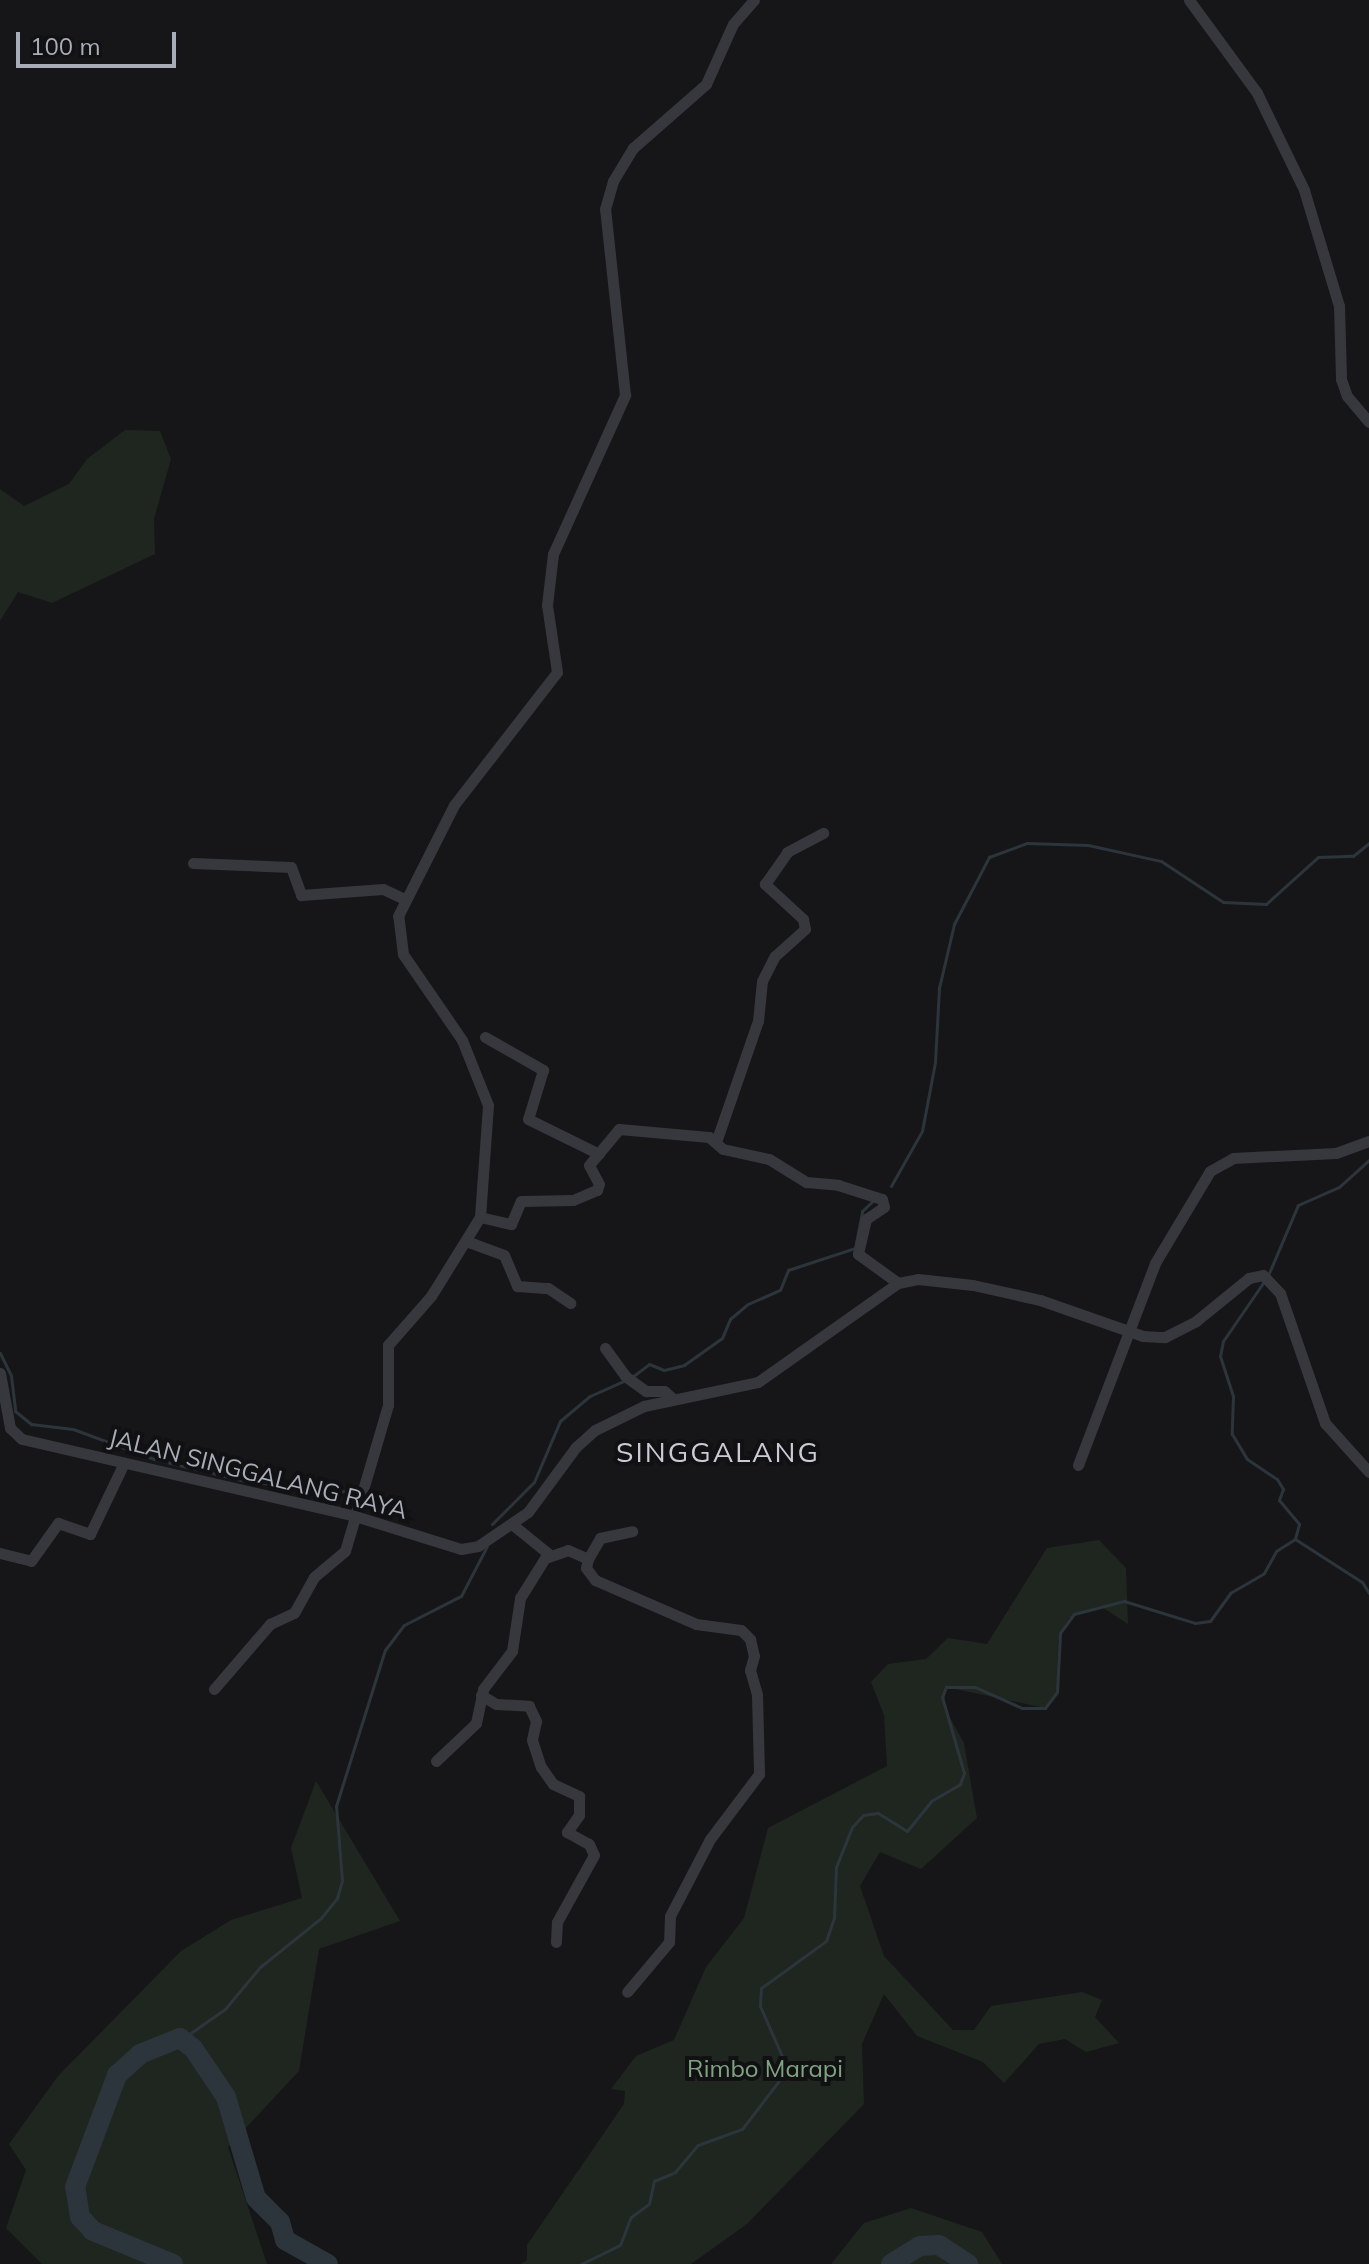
<!DOCTYPE html>
<style>
body{margin:0}
#map{position:relative;width:1369px;height:2264px;overflow:hidden;background:#161618;font-family:Mulish,sans-serif}
div>[style]{position:absolute}
[style*='--x']{left:calc(var(--x)*1px);top:calc(var(--y)*1px);width:calc(var(--w)*1px);rotate:calc(var(--a)*1deg)}
.green>*{inset:0;background:#1e261f}
.stream>*{height:3px;margin:-1.5px;padding:0 1.5px;transform-origin:1.5px;border-radius:1.5px;background:#2c353c}
.river>*{height:20px;margin:-10px;padding:0 10px;transform-origin:10px;border-radius:10px;background:#2c353c}
.street>*{height:11px;margin:-5.5px;padding:0 5.5px;transform-origin:5.5px;border-radius:5.5px;background:#37383d}
span{translate:-50% -50%;white-space:nowrap;text-align:center;line-height:1.15;-webkit-text-stroke:8px #111113;paint-order:stroke}
.street-label{font-size:24px;color:#a8adb8}
.park-label{font-size:24px;color:#7fa381}
.quarter-label{font-size:28px;color:#c9ccd4;letter-spacing:2px}
.scale{position:absolute;left:16px;top:32px;width:160px;height:36px;box-sizing:border-box;border:4px solid #a8adb8;border-top:0;padding-left:10px;font-size:24px;line-height:28px;white-space:nowrap;color:#a8adb8;-webkit-text-stroke:6px #111113;paint-order:stroke}
</style>
<div id="map">
<div class="green">
<div style="clip-path:polygon(125px 430px,160px 431px,171px 459px,154px 519px,155px 554px,52px 603px,18px 592px,0 621px,0 489px,24px 506px,69px 484px,87px 459px)"></div>
<div style="clip-path:polygon(1099px 1540px,1126px 1568px,1128px 1624px,1100px 1606px,1069px 1618px,1058px 1641px,1057px 1695px,1045px 1708px,946px 1687px,944px 1707px,964px 1743px,977px 1818px,921px 1869px,880px 1852px,860px 1886px,884px 1956px,953px 2030px,974px 2030px,991px 2006px,1082px 1992px,1102px 2000px,1095px 2017px,1119px 2043px,1086px 2052px,1065px 2039px,1039px 2044px,1004px 2083px,983px 2062px,917px 2036px,884px 1994px,862px 2044px,864px 2104px,747px 2224px,691px 2264px,521px 2264px,527px 2260px,527px 2245px,624px 2104px,625px 2091px,611px 2089px,636px 2056px,674px 2040px,706px 1967px,744px 1918px,768px 1828px,887px 1766px,884px 1715px,871px 1682px,888px 1664px,926px 1659px,948px 1638px,987px 1644px,1047px 1548px)"></div>
<div style="clip-path:polygon(316px 1781px,400px 1921px,319px 1949px,299px 2071px,228px 2147px,267px 2264px,42px 2264px,6px 2228px,26px 2170px,9px 2144px,58px 2076px,181px 1951px,231px 1920px,302px 1898px,291px 1848px)"></div>
<div style="clip-path:polygon(911px 2208px,982px 2232px,1002px 2264px,831px 2264px,864px 2223px)"></div>
</div>
<div class="stream">
<div style="--x:891;--y:1186;--w:63;--a:-60.6"></div>
<div style="--x:922;--y:1131;--w:70;--a:-79.3"></div>
<div style="--x:935;--y:1062;--w:74;--a:-86.9"></div>
<div style="--x:939;--y:988;--w:66;--a:-76.8"></div>
<div style="--x:954;--y:924;--w:76;--a:-62.4"></div>
<div style="--x:989;--y:857;--w:40;--a:-20.2"></div>
<div style="--x:1027;--y:843;--w:61;--a:1.9"></div>
<div style="--x:1088;--y:845;--w:75;--a:12.4"></div>
<div style="--x:1161;--y:861;--w:74;--a:33.5"></div>
<div style="--x:1223;--y:902;--w:43;--a:2.7"></div>
<div style="--x:1266;--y:904;--w:70;--a:-42.1"></div>
<div style="--x:1318;--y:857;--w:35;--a:-2"></div>
<div style="--x:1353;--y:856;--w:21;--a:-39"></div>
<div style="--x:1269;--y:1273;--w:74;--a:-66.9"></div>
<div style="--x:1298;--y:1205;--w:45;--a:-23.7"></div>
<div style="--x:1339;--y:1187;--w:40;--a:-42"></div>
<div style="--x:1265;--y:1280;--w:74;--a:124.5"></div>
<div style="--x:1223;--y:1341;--w:15;--a:101"></div>
<div style="--x:1220;--y:1356;--w:42;--a:72"></div>
<div style="--x:1233;--y:1396;--w:38;--a:92"></div>
<div style="--x:1232;--y:1434;--w:29;--a:59"></div>
<div style="--x:1247;--y:1459;--w:36;--a:34"></div>
<div style="--x:1277;--y:1479;--w:12;--a:59"></div>
<div style="--x:1283;--y:1489;--w:12;--a:110"></div>
<div style="--x:1279;--y:1500;--w:31;--a:50"></div>
<div style="--x:1299;--y:1524;--w:16;--a:105"></div>
<div style="--x:0;--y:1353;--w:25;--a:64"></div>
<div style="--x:11;--y:1376;--w:35;--a:83"></div>
<div style="--x:15;--y:1411;--w:21;--a:39"></div>
<div style="--x:31;--y:1424;--w:42;--a:6.8"></div>
<div style="--x:73;--y:1429;--w:86;--a:20.3"></div>
<div style="--x:154;--y:1459;--w:94;--a:13.6"></div>
<div style="--x:245;--y:1481;--w:106;--a:6"></div>
<div style="--x:632;--y:1377;--w:21;--a:-37"></div>
<div style="--x:649;--y:1364;--w:16;--a:22"></div>
<div style="--x:664;--y:1370;--w:21;--a:-14"></div>
<div style="--x:684;--y:1365;--w:47;--a:-35.4"></div>
<div style="--x:722;--y:1338;--w:21;--a:-67"></div>
<div style="--x:730;--y:1319;--w:23;--a:-40"></div>
<div style="--x:748;--y:1304;--w:35;--a:-24"></div>
<div style="--x:780;--y:1290;--w:22;--a:-68"></div>
<div style="--x:788;--y:1270;--w:71;--a:-18.2"></div>
<div style="--x:855;--y:1248;--w:38;--a:-79"></div>
<div style="--x:862;--y:1211;--w:16;--a:-43"></div>
<div style="--x:492;--y:1524;--w:59;--a:-45"></div>
<div style="--x:534;--y:1482;--w:66;--a:-66.9"></div>
<div style="--x:560;--y:1421;--w:39;--a:-40"></div>
<div style="--x:590;--y:1396;--w:37;--a:-24"></div>
<div style="--x:1295;--y:1539;--w:80;--a:32.7"></div>
<div style="--x:1362;--y:1582;--w:13;--a:58"></div>
<div style="--x:182;--y:2039;--w:52;--a:-34.9"></div>
<div style="--x:225;--y:2009;--w:55;--a:-50.2"></div>
<div style="--x:260;--y:1967;--w:78;--a:-38.8"></div>
<div style="--x:321;--y:1918;--w:26;--a:-51"></div>
<div style="--x:337;--y:1898;--w:19;--a:-74"></div>
<div style="--x:342;--y:1880;--w:74;--a:-94.6"></div>
<div style="--x:336;--y:1806;--w:164;--a:-72.6"></div>
<div style="--x:385;--y:1650;--w:31;--a:-53"></div>
<div style="--x:404;--y:1625;--w:64;--a:-27"></div>
<div style="--x:461;--y:1596;--w:56;--a:-62.5"></div>
<div style="--x:581;--y:2264;--w:43;--a:-26"></div>
<div style="--x:620;--y:2245;--w:30;--a:-69"></div>
<div style="--x:631;--y:2217;--w:22;--a:-36"></div>
<div style="--x:649;--y:2204;--w:24;--a:-78"></div>
<div style="--x:654;--y:2181;--w:23;--a:-23"></div>
<div style="--x:675;--y:2172;--w:35;--a:-50"></div>
<div style="--x:698;--y:2145;--w:47;--a:-20"></div>
<div style="--x:742;--y:2129;--w:59;--a:-52.5"></div>
<div style="--x:778;--y:2082;--w:20;--a:-70"></div>
<div style="--x:785;--y:2063;--w:62;--a:-113.7"></div>
<div style="--x:760;--y:2006;--w:18;--a:-87"></div>
<div style="--x:761;--y:1988;--w:80;--a:-35.9"></div>
<div style="--x:826;--y:1941;--w:24;--a:-71"></div>
<div style="--x:834;--y:1918;--w:51;--a:-87.8"></div>
<div style="--x:836;--y:1867;--w:43;--a:-68.2"></div>
<div style="--x:852;--y:1827;--w:16;--a:-47"></div>
<div style="--x:863;--y:1815;--w:15;--a:-8"></div>
<div style="--x:878;--y:1813;--w:34;--a:32"></div>
<div style="--x:907;--y:1831;--w:38;--a:-51"></div>
<div style="--x:931;--y:1801;--w:34;--a:-30"></div>
<div style="--x:960;--y:1784;--w:12;--a:-70"></div>
<div style="--x:964;--y:1773;--w:79;--a:-106.1"></div>
<div style="--x:942;--y:1697;--w:11;--a:-68"></div>
<div style="--x:946;--y:1687;--w:29;--a:0"></div>
<div style="--x:975;--y:1687;--w:51;--a:24.1"></div>
<div style="--x:1022;--y:1708;--w:23;--a:0"></div>
<div style="--x:1045;--y:1708;--w:20;--a:-53"></div>
<div style="--x:1057;--y:1692;--w:59;--a:-87.1"></div>
<div style="--x:1060;--y:1633;--w:24;--a:-54"></div>
<div style="--x:1074;--y:1614;--w:52;--a:-14.6"></div>
<div style="--x:1124;--y:1601;--w:74;--a:17.2"></div>
<div style="--x:1195;--y:1623;--w:15;--a:-8"></div>
<div style="--x:1210;--y:1621;--w:34;--a:-54"></div>
<div style="--x:1230;--y:1593;--w:39;--a:-30"></div>
<div style="--x:1264;--y:1573;--w:25;--a:-61"></div>
<div style="--x:1276;--y:1551;--w:22;--a:-32"></div>
</div>
<div class="river">
<div style="--x:173;--y:2264;--w:87;--a:-157.6"></div>
<div style="--x:93;--y:2231;--w:19;--a:-133"></div>
<div style="--x:80;--y:2217;--w:30;--a:-99"></div>
<div style="--x:75;--y:2187;--w:120;--a:-69.4"></div>
<div style="--x:117;--y:2075;--w:31;--a:-42"></div>
<div style="--x:140;--y:2054;--w:43;--a:-21.8"></div>
<div style="--x:180;--y:2038;--w:16;--a:38"></div>
<div style="--x:193;--y:2048;--w:59;--a:56"></div>
<div style="--x:226;--y:2097;--w:105;--a:73.5"></div>
<div style="--x:256;--y:2198;--w:34;--a:45"></div>
<div style="--x:280;--y:2222;--w:19;--a:74"></div>
<div style="--x:285;--y:2240;--w:49;--a:29.2"></div>
<div style="--x:891;--y:2264;--w:34;--a:-32"></div>
<div style="--x:920;--y:2246;--w:19;--a:-3"></div>
<div style="--x:939;--y:2245;--w:35;--a:33"></div>
</div>
<div class="street">
<div style="--x:1189;--y:0;--w:115;--a:53.8"></div>
<div style="--x:1257;--y:93;--w:108;--a:64.1"></div>
<div style="--x:1304;--y:190;--w:121;--a:73.2"></div>
<div style="--x:1339;--y:306;--w:73;--a:88.4"></div>
<div style="--x:1341;--y:379;--w:18;--a:71"></div>
<div style="--x:1347;--y:396;--w:34;--a:50"></div>
<div style="--x:193;--y:863;--w:98;--a:2.3"></div>
<div style="--x:291;--y:867;--w:30;--a:70"></div>
<div style="--x:301;--y:895;--w:82;--a:-4.2"></div>
<div style="--x:383;--y:889;--w:23;--a:25"></div>
<div style="--x:485;--y:1037;--w:67;--a:29.6"></div>
<div style="--x:543;--y:1070;--w:51;--a:107"></div>
<div style="--x:528;--y:1119;--w:79;--a:26.2"></div>
<div style="--x:716;--y:1142;--w:128;--a:-70.9"></div>
<div style="--x:758;--y:1021;--w:40;--a:-84.3"></div>
<div style="--x:762;--y:981;--w:28;--a:-63"></div>
<div style="--x:775;--y:956;--w:40;--a:-42"></div>
<div style="--x:805;--y:929;--w:10;--a:-101"></div>
<div style="--x:803;--y:919;--w:52;--a:-137.4"></div>
<div style="--x:765;--y:884;--w:39;--a:-55"></div>
<div style="--x:787;--y:852;--w:41;--a:-27.8"></div>
<div style="--x:480;--y:1217;--w:32;--a:13"></div>
<div style="--x:511;--y:1224;--w:25;--a:-67"></div>
<div style="--x:521;--y:1201;--w:52;--a:-1.1"></div>
<div style="--x:573;--y:1200;--w:26;--a:-23"></div>
<div style="--x:597;--y:1190;--w:6;--a:-72"></div>
<div style="--x:599;--y:1184;--w:21;--a:-118"></div>
<div style="--x:589;--y:1165;--w:47;--a:-50.2"></div>
<div style="--x:619;--y:1129;--w:90;--a:5.1"></div>
<div style="--x:709;--y:1137;--w:18;--a:41"></div>
<div style="--x:723;--y:1149;--w:47;--a:12.3"></div>
<div style="--x:769;--y:1159;--w:44;--a:31.9"></div>
<div style="--x:806;--y:1182;--w:32;--a:5"></div>
<div style="--x:838;--y:1185;--w:46;--a:17.7"></div>
<div style="--x:882;--y:1199;--w:8;--a:76"></div>
<div style="--x:884;--y:1207;--w:22;--a:146"></div>
<div style="--x:866;--y:1219;--w:36;--a:103"></div>
<div style="--x:858;--y:1254;--w:49;--a:35.9"></div>
<div style="--x:466;--y:1241;--w:40;--a:20.2"></div>
<div style="--x:504;--y:1255;--w:34;--a:67"></div>
<div style="--x:517;--y:1286;--w:31;--a:4"></div>
<div style="--x:548;--y:1288;--w:27;--a:34"></div>
<div style="--x:605;--y:1348;--w:34;--a:54"></div>
<div style="--x:625;--y:1376;--w:26;--a:36"></div>
<div style="--x:646;--y:1391;--w:18;--a:0"></div>
<div style="--x:664;--y:1391;--w:11;--a:41"></div>
<div style="--x:0;--y:1373;--w:56;--a:79.7"></div>
<div style="--x:10;--y:1428;--w:16;--a:43"></div>
<div style="--x:22;--y:1439;--w:342;--a:13"></div>
<div style="--x:355;--y:1516;--w:111;--a:17.3"></div>
<div style="--x:461;--y:1549;--w:17;--a:-10"></div>
<div style="--x:478;--y:1546;--w:60;--a:-34.2"></div>
<div style="--x:528;--y:1512;--w:81;--a:-53.6"></div>
<div style="--x:576;--y:1447;--w:25;--a:-42"></div>
<div style="--x:595;--y:1430;--w:55;--a:-26.1"></div>
<div style="--x:644;--y:1406;--w:116;--a:-11.9"></div>
<div style="--x:758;--y:1382;--w:171;--a:-35.3"></div>
<div style="--x:898;--y:1283;--w:20;--a:-11"></div>
<div style="--x:918;--y:1279;--w:55;--a:6.2"></div>
<div style="--x:973;--y:1285;--w:69;--a:12.6"></div>
<div style="--x:1040;--y:1300;--w:109;--a:19.3"></div>
<div style="--x:1143;--y:1336;--w:22;--a:3"></div>
<div style="--x:1165;--y:1337;--w:35;--a:-27"></div>
<div style="--x:1196;--y:1321;--w:68;--a:-39.1"></div>
<div style="--x:1249;--y:1278;--w:14;--a:-12"></div>
<div style="--x:1263;--y:1275;--w:25;--a:47"></div>
<div style="--x:1280;--y:1293;--w:138;--a:70.9"></div>
<div style="--x:1325;--y:1423;--w:66;--a:48.1"></div>
<div style="--x:1078;--y:1465;--w:216;--a:-69.1"></div>
<div style="--x:1155;--y:1263;--w:107;--a:-59.1"></div>
<div style="--x:1210;--y:1171;--w:26;--a:-29"></div>
<div style="--x:1233;--y:1158;--w:103;--a:-2.8"></div>
<div style="--x:1336;--y:1153;--w:35;--a:-20"></div>
<div style="--x:513;--y:1525;--w:48;--a:39"></div>
<div style="--x:0;--y:1553;--w:32;--a:14"></div>
<div style="--x:31;--y:1561;--w:47;--a:-54.6"></div>
<div style="--x:58;--y:1523;--w:34;--a:19"></div>
<div style="--x:90;--y:1534;--w:76;--a:-64.4"></div>
<div style="--x:588;--y:1559;--w:9;--a:103"></div>
<div style="--x:586;--y:1568;--w:15;--a:53"></div>
<div style="--x:595;--y:1580;--w:110;--a:23.5"></div>
<div style="--x:696;--y:1624;--w:45;--a:7.6"></div>
<div style="--x:741;--y:1630;--w:13;--a:45"></div>
<div style="--x:750;--y:1639;--w:17;--a:77"></div>
<div style="--x:754;--y:1656;--w:15;--a:106"></div>
<div style="--x:750;--y:1670;--w:26;--a:74"></div>
<div style="--x:757;--y:1695;--w:79;--a:88.5"></div>
<div style="--x:759;--y:1774;--w:81;--a:127"></div>
<div style="--x:710;--y:1839;--w:87;--a:117.5"></div>
<div style="--x:670;--y:1916;--w:26;--a:92"></div>
<div style="--x:669;--y:1942;--w:65;--a:130"></div>
<div style="--x:214;--y:1689;--w:86;--a:-49.3"></div>
<div style="--x:270;--y:1624;--w:26;--a:-25"></div>
<div style="--x:294;--y:1613;--w:41;--a:-60.9"></div>
<div style="--x:314;--y:1577;--w:40;--a:-40"></div>
<div style="--x:345;--y:1551;--w:152;--a:-73.6"></div>
<div style="--x:388;--y:1405;--w:60;--a:-90"></div>
<div style="--x:388;--y:1345;--w:65;--a:-48.7"></div>
<div style="--x:431;--y:1296;--w:93;--a:-58.2"></div>
<div style="--x:480;--y:1217;--w:112;--a:-85.9"></div>
<div style="--x:488;--y:1105;--w:70;--a:-111.8"></div>
<div style="--x:462;--y:1040;--w:104;--a:-124.5"></div>
<div style="--x:403;--y:954;--w:38;--a:-97"></div>
<div style="--x:398;--y:916;--w:124;--a:-63.2"></div>
<div style="--x:454;--y:805;--w:168;--a:-52.2"></div>
<div style="--x:557;--y:672;--w:68;--a:-98.5"></div>
<div style="--x:547;--y:605;--w:51;--a:-83.3"></div>
<div style="--x:553;--y:554;--w:175;--a:-65.6"></div>
<div style="--x:625;--y:395;--w:187;--a:-96.1"></div>
<div style="--x:605;--y:209;--w:29;--a:-74"></div>
<div style="--x:613;--y:181;--w:39;--a:-59"></div>
<div style="--x:633;--y:148;--w:97;--a:-41.2"></div>
<div style="--x:706;--y:84;--w:66;--a:-65.8"></div>
<div style="--x:733;--y:24;--w:32;--a:-49"></div>
<div style="--x:481;--y:1695;--w:17;--a:31"></div>
<div style="--x:496;--y:1704;--w:33;--a:3"></div>
<div style="--x:529;--y:1706;--w:17;--a:65"></div>
<div style="--x:536;--y:1721;--w:19;--a:102"></div>
<div style="--x:532;--y:1740;--w:28;--a:72"></div>
<div style="--x:541;--y:1767;--w:21;--a:55"></div>
<div style="--x:553;--y:1784;--w:29;--a:25"></div>
<div style="--x:579;--y:1796;--w:19;--a:90"></div>
<div style="--x:579;--y:1815;--w:21;--a:125"></div>
<div style="--x:567;--y:1832;--w:25;--a:29"></div>
<div style="--x:589;--y:1844;--w:12;--a:66"></div>
<div style="--x:594;--y:1855;--w:77;--a:118.9"></div>
<div style="--x:557;--y:1922;--w:20;--a:93"></div>
<div style="--x:436;--y:1761;--w:55;--a:-43.5"></div>
<div style="--x:476;--y:1723;--w:35;--a:-78"></div>
<div style="--x:483;--y:1689;--w:48;--a:-52.7"></div>
<div style="--x:512;--y:1651;--w:54;--a:-81.4"></div>
<div style="--x:520;--y:1598;--w:47;--a:-58"></div>
<div style="--x:545;--y:1558;--w:24;--a:-19"></div>
<div style="--x:568;--y:1550;--w:22;--a:24"></div>
<div style="--x:588;--y:1559;--w:24;--a:-60"></div>
<div style="--x:600;--y:1538;--w:33;--a:-12"></div>
</div>
<div class="street-label">
<span style="left:258px;top:1474px;rotate:14deg">JALAN SINGGALANG RAYA</span>
</div>
<div class="park-label">
<span style="left:765px;top:2069px">Rimbo Marapi</span>
</div>
<div class="quarter-label">
<span style="left:718px;top:1452px">SINGGALANG</span>
</div>
<div class="scale">100 m</div>
</div>
